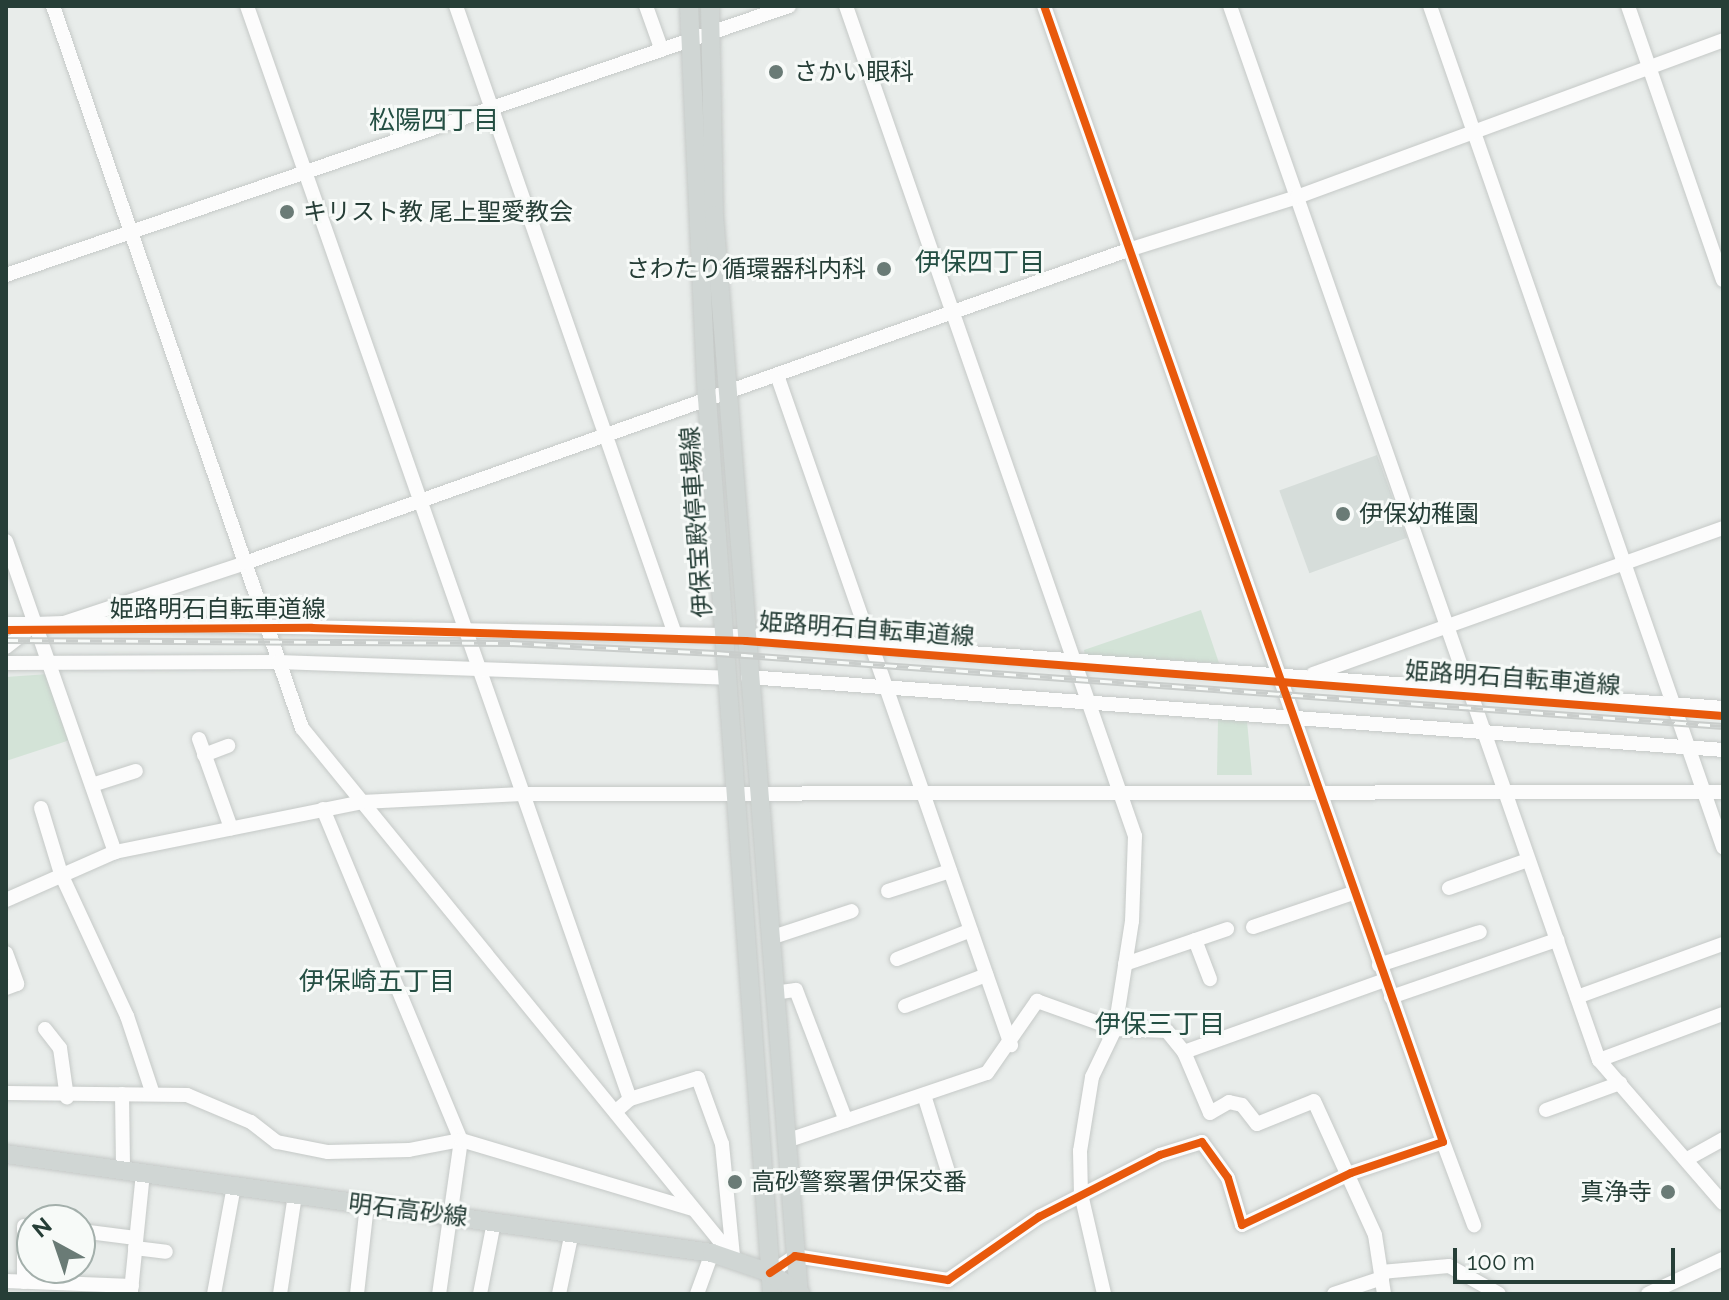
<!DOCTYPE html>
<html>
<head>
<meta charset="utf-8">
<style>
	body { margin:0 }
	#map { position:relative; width:1729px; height:1300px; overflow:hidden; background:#e8ecea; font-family:Raleway,"Noto Sans JP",sans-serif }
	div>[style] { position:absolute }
	.built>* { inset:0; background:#d6ddda; transform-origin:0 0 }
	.green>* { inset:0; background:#d3e3d7 }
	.roads { filter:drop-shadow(0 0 2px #c5c9c7) drop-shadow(0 0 2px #c5c9c7) }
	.minor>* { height:14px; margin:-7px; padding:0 7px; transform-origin:7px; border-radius:7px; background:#fcfcfc }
	.major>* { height:18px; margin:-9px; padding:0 9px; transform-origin:9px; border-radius:9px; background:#d0d6d4 }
	.rail>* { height:7px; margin-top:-3.5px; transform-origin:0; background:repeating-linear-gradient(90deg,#f7faf8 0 12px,#c9cdcb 0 24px); box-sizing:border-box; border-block:2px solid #c9cdcb }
	.cycleway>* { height:8px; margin:-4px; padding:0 4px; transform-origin:4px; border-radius:4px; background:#e8590c }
	.dots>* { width:22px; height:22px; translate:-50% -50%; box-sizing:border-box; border:4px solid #f7faf8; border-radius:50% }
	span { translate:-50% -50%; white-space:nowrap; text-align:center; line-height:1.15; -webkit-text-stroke:6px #f7faf8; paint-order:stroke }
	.poi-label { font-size:24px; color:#263e37 }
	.left { translate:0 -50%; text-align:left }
	.right { translate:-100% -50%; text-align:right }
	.street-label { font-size:24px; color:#263e37 }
	.neighbourhood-label { font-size:26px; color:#244f43 }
	.frame { position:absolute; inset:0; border:8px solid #263e37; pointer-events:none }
	.north { position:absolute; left:16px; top:1204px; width:80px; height:80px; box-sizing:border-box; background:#f7faf8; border:2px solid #a3afab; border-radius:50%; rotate:320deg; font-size:22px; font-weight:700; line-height:32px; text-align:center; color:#263e37 }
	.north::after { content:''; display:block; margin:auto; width:28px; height:36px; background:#6a7b76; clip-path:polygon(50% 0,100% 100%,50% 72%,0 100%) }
	.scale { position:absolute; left:1453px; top:1248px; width:222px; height:36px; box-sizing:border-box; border:4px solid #263e37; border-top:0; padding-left:10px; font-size:24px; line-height:28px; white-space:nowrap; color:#263e37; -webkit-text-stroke:6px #f7faf8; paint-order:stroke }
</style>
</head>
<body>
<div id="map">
	<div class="built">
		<div style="left:1377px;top:455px;width:88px;height:104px;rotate:70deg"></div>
	</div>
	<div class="green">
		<div style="clip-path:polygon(1201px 610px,1219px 663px,1085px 656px,1084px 650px)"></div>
		<div style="clip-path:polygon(48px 674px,70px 740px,6px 761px,6px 677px)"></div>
		<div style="clip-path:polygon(1218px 719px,1247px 721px,1252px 775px,1217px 775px)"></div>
	</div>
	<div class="roads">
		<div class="minor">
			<div style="left:53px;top:6px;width:764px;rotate:70.97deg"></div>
			<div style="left:302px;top:728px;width:682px;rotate:50.83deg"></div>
			<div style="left:247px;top:6px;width:1158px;rotate:70.69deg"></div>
			<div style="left:630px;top:1099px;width:18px;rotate:139deg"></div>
			<div style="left:456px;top:6px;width:665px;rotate:70.78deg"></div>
			<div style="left:646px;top:6px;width:45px;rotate:70.3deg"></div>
			<div style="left:846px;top:6px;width:879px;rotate:70.8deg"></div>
			<div style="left:1135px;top:836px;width:85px;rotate:92deg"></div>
			<div style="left:1132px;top:921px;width:109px;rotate:98.9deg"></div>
			<div style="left:1115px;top:1029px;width:53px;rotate:115.6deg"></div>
			<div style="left:1092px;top:1077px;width:75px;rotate:99.2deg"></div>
			<div style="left:1080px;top:1151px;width:43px;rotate:88.7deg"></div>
			<div style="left:1081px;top:1194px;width:103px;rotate:77deg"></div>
			<div style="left:1230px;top:6px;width:1117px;rotate:70.71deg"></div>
			<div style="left:1599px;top:1060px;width:189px;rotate:49.1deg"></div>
			<div style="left:1430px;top:6px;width:891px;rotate:70.79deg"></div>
			<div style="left:1628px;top:6px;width:290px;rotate:70.9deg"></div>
			<div style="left:6px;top:275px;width:828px;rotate:-18.96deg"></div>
			<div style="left:777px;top:375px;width:710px;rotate:70.75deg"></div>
			<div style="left:6px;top:541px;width:330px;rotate:70.7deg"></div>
			<div style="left:77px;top:623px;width:648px;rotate:1.06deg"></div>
			<div style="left:725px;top:635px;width:1001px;rotate:4.18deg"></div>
			<div style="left:6px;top:624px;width:29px"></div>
			<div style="left:6px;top:647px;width:37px;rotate:-38deg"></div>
			<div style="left:35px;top:624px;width:29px;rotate:-2deg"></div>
			<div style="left:64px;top:623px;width:191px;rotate:-18.3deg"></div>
			<div style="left:245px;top:563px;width:937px;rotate:-19.52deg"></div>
			<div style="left:1128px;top:250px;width:177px;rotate:-17.4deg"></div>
			<div style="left:1297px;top:197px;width:454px;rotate:-20.2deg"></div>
			<div style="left:6px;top:663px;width:272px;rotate:-0.2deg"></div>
			<div style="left:278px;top:662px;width:450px;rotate:2deg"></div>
			<div style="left:1313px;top:674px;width:435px;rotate:-19.6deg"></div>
			<div style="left:748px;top:677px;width:978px;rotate:4.28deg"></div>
			<div style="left:199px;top:739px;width:95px;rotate:70.2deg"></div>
			<div style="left:204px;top:755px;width:26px;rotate:-21deg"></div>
			<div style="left:92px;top:785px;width:46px;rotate:-17.7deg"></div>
			<div style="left:41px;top:808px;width:69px;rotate:73.1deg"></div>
			<div style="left:61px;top:874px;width:157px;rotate:65.1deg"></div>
			<div style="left:127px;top:1016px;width:79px;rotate:71.6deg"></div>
			<div style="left:323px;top:809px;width:359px;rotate:67.4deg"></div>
			<div style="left:461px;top:1140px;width:156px;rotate:98.1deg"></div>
			<div style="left:1449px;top:888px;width:84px;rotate:-19.5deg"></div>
			<div style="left:888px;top:891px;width:65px;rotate:-17.9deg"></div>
			<div style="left:6px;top:900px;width:119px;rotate:-23.8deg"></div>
			<div style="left:115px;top:852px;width:252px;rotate:-11.4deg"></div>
			<div style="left:362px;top:802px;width:160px;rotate:-2.9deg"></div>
			<div style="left:522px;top:794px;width:1201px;rotate:-0.1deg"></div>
			<div style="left:1253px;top:927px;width:106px;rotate:-18.8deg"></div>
			<div style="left:770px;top:938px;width:86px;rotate:-18.2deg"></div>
			<div style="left:1195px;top:940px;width:42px;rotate:69deg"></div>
			<div style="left:6px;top:953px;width:33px;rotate:70deg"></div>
			<div style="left:17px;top:984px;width:12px;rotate:160deg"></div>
			<div style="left:897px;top:959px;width:79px;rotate:-21.4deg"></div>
			<div style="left:1125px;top:964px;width:108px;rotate:-18.9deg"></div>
			<div style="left:1379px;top:965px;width:106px;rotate:-18.1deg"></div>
			<div style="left:774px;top:993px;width:22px;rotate:-8deg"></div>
			<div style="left:796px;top:990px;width:140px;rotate:69.1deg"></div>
			<div style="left:1391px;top:997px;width:176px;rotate:-19deg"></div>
			<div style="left:1577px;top:997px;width:155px;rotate:-20deg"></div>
			<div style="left:905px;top:1006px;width:87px;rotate:-20.9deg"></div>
			<div style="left:45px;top:1029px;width:24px;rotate:52deg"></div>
			<div style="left:60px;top:1048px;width:50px;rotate:82deg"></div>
			<div style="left:1184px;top:1052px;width:214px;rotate:-19.7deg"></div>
			<div style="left:1599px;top:1060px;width:132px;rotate:-20.4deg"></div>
			<div style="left:6px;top:1093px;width:181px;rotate:0.6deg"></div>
			<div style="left:187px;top:1095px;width:69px;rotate:22.9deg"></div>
			<div style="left:251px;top:1122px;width:33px;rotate:38deg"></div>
			<div style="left:277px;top:1142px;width:52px;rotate:11.1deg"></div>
			<div style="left:328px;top:1152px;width:81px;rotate:-1.4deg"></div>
			<div style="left:409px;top:1150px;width:53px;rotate:-10.9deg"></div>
			<div style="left:461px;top:1140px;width:241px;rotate:16.6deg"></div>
			<div style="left:122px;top:1094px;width:76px;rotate:89.2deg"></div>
			<div style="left:924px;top:1095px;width:84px;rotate:72.6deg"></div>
			<div style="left:630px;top:1099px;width:71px;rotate:-17.2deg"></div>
			<div style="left:698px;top:1078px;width:70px;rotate:70deg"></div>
			<div style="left:722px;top:1144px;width:114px;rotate:84.4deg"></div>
			<div style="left:1546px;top:1110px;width:79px;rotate:-20deg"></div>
			<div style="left:789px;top:1140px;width:209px;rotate:-18.7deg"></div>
			<div style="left:987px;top:1073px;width:88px;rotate:-55.2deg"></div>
			<div style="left:1037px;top:1001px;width:83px;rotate:19.7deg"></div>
			<div style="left:1115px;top:1029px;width:52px;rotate:2.2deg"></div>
			<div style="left:1167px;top:1031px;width:27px;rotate:51deg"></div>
			<div style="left:1184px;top:1052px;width:66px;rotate:66.9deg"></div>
			<div style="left:1210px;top:1113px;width:22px;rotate:-30deg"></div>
			<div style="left:1229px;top:1102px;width:13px;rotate:13deg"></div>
			<div style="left:1242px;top:1105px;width:24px;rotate:52deg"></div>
			<div style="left:1257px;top:1124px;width:61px;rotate:-22deg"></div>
			<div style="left:1314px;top:1101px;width:147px;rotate:65.5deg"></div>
			<div style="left:1375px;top:1235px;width:60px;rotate:81.3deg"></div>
			<div style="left:1443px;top:1142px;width:89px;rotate:69.5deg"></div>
			<div style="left:1689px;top:1158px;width:39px;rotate:-29deg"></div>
			<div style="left:81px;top:1231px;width:55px;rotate:7.3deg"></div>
			<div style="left:135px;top:1248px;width:31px;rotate:7deg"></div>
			<div style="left:1381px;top:1272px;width:68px;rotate:-5deg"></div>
			<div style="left:1449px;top:1266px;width:57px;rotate:29.2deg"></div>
			<div style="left:770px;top:1273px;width:30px;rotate:-34deg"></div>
			<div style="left:795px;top:1256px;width:155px;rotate:8.9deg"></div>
			<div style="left:948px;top:1280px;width:111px;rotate:-34.7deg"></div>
			<div style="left:1039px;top:1217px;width:136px;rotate:-27.1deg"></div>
			<div style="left:1160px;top:1155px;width:44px;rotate:-17.2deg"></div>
			<div style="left:1202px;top:1142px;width:44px;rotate:54.2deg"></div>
			<div style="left:1228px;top:1178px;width:49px;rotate:73.4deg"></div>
			<div style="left:1242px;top:1225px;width:121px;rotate:-25.5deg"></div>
			<div style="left:1351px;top:1173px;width:97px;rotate:-18.6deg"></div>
			<div style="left:1443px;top:1142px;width:1204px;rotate:-109.35deg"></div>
			<div style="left:6px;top:1281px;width:126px;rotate:2.3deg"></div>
			<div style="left:24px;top:1282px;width:56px;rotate:-90deg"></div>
			<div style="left:131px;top:1291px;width:120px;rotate:-84.2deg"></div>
			<div style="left:214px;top:1294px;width:110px;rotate:-79.5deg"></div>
			<div style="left:280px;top:1294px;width:100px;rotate:-81.4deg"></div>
			<div style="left:357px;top:1294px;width:90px;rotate:-83.6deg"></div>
			<div style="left:480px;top:1294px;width:73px;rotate:-79deg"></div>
			<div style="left:559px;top:1294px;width:63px;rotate:-78.2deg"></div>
			<div style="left:697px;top:1294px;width:44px;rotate:-69.9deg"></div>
			<div style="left:1334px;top:1294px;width:51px;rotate:-18.4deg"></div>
			<div style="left:1648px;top:1294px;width:83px;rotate:-25deg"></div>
		</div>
		<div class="major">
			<div style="left:689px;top:6px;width:392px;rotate:87.4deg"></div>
			<div style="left:707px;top:398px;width:898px;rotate:85.85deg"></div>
			<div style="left:710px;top:6px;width:209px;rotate:88.9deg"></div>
			<div style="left:714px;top:215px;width:1082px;rotate:85.5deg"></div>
			<div style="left:6px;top:1154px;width:713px;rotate:7.98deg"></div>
			<div style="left:712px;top:1253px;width:61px;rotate:19deg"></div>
			<div style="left:770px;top:1273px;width:37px;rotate:34deg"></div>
		</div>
	</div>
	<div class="rail">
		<div style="left:6px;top:640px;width:504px;rotate:0.34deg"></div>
		<div style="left:510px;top:643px;width:207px;rotate:2.8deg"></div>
		<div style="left:717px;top:653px;width:1009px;rotate:4.15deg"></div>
	</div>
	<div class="cycleway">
		<div style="left:6px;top:630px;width:306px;rotate:-0.4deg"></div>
		<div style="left:312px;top:628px;width:434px;rotate:1.7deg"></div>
		<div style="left:746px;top:641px;width:980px;rotate:4.39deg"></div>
		<div style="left:770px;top:1273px;width:30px;rotate:-34deg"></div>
		<div style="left:795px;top:1256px;width:155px;rotate:8.9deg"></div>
		<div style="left:948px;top:1280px;width:111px;rotate:-34.7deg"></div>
		<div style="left:1039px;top:1217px;width:136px;rotate:-27.1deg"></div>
		<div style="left:1160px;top:1155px;width:44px;rotate:-17.2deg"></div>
		<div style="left:1202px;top:1142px;width:44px;rotate:54.2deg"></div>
		<div style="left:1228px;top:1178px;width:49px;rotate:73.4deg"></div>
		<div style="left:1242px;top:1225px;width:121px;rotate:-25.5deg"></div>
		<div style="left:1351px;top:1173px;width:97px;rotate:-18.6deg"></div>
		<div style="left:1443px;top:1142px;width:1204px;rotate:-109.35deg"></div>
	</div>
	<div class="dots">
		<div style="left:776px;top:72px;background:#6a7b76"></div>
		<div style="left:287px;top:212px;background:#6a7b76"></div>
		<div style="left:884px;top:269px;background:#6a7b76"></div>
		<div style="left:1343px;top:514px;background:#6a7b76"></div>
		<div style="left:735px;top:1182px;background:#6a7b76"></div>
		<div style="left:1668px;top:1192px;background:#6a7b76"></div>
	</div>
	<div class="poi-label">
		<span class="left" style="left:794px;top:72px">さかい眼科</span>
		<span class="left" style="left:303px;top:212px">キリスト教 尾上聖愛教会</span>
		<span class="right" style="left:866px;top:269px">さわたり循環器科内科</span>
		<span class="left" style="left:1359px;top:514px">伊保幼稚園</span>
		<span class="left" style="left:751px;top:1182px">高砂警察署伊保交番</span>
		<span class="right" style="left:1652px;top:1192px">真浄寺</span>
	</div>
	<div class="street-label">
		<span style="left:696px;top:522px;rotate:-94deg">伊保宝殿停車場線</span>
		<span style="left:218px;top:609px">姫路明石自転車道線</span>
		<span style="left:867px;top:629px;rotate:4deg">姫路明石自転車道線</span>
		<span style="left:1513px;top:678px;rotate:4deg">姫路明石自転車道線</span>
		<span style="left:408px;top:1210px;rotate:7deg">明石高砂線</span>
	</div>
	<div class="neighbourhood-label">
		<span style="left:434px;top:121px">松陽四丁目</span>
		<span style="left:980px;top:263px">伊保四丁目</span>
		<span style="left:377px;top:982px">伊保崎五丁目</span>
		<span style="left:1160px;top:1025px">伊保三丁目</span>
	</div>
	<div class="frame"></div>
	<div class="north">N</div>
	<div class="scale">100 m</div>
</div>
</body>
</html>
